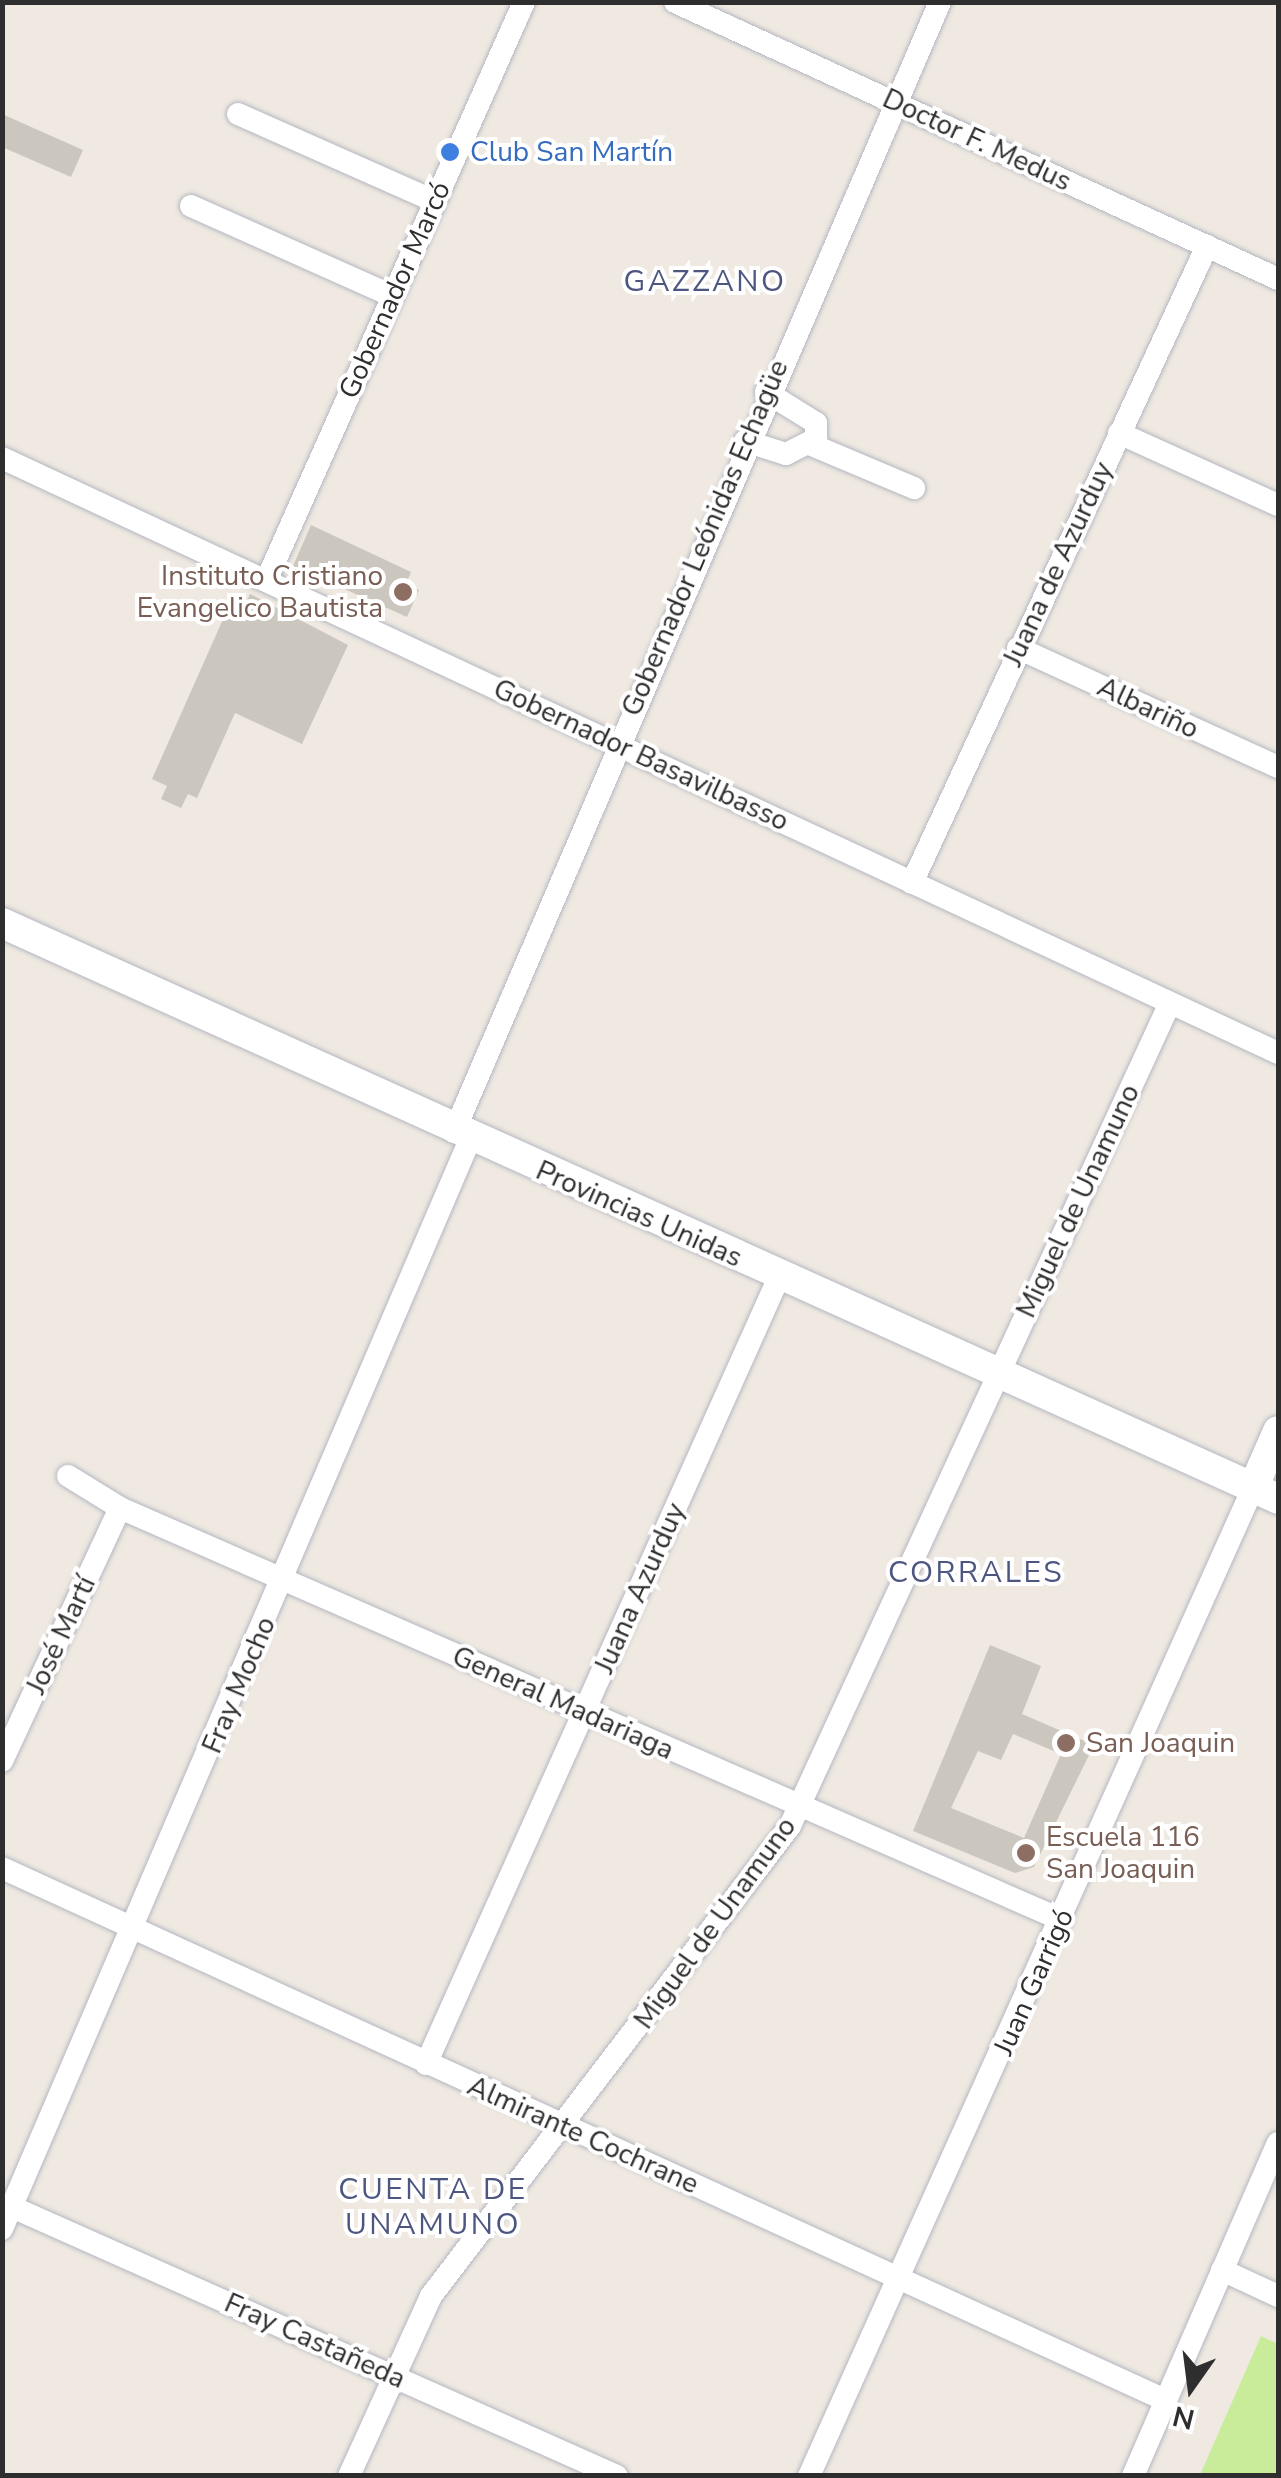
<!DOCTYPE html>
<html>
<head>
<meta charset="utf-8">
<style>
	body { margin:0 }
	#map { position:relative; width:1281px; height:2478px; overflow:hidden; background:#efe9e1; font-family:"Nunito Sans",sans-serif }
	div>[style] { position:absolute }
	.pitch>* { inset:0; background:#c9ec9a }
	.building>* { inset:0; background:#cbc7bf }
	.roads { filter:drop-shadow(0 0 2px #b4b7c1) drop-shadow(0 0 2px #b4b7c1) }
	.minor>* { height:22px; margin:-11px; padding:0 11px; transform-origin:11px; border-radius:11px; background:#fff }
	.tertiary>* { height:30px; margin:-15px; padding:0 15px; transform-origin:15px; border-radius:15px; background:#fff }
	.dots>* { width:28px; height:28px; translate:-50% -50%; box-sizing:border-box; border:5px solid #fff; border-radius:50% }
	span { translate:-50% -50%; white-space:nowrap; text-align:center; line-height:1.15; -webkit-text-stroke:8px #fff; paint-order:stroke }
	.street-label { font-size:28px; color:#2e2e2e }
	.shop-label { font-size:28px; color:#366cbe }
	.left { translate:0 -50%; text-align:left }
	.education-label { font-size:28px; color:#785e54 }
	.right { translate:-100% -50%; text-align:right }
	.neighbourhood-label { font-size:30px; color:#4d5680; letter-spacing:2.5px }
	.frame { position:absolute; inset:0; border:5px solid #2e2e2e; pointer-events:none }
	.north { position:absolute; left:1141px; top:2338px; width:100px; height:100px; -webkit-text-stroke:8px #fff; paint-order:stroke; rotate:194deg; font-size:28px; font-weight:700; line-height:40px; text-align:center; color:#2e2e2e }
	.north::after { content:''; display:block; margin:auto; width:35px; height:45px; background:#2e2e2e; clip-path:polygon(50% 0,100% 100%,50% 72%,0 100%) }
</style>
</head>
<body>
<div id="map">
	<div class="pitch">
		<div style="clip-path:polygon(1261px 2336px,1278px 2344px,1278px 2475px,1200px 2475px)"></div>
	</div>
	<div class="building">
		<div style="clip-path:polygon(2px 114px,83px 150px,71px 177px,2px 147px)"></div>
		<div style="clip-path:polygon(311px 525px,411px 572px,406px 584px,419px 590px,407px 617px,293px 566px)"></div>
		<div style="clip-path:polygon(250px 594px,348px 645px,302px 744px,235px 713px,197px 798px,188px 794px,181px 808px,161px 799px,167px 786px,152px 779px,228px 608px,241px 614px)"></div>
		<div style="clip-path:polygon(evenodd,990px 1645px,1041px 1666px,1022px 1714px,1094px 1745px,1034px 1867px,1015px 1873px,913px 1831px,990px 1645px,1013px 1734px,1061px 1754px,1024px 1838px,951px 1808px,978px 1751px,1001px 1760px,1013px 1734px)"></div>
	</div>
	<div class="roads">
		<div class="minor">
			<div style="left:675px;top:2px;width:664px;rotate:24.67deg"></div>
			<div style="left:238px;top:114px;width:214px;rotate:23.9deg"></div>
			<div style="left:191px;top:206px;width:220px;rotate:24.1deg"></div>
			<div style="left:1119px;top:433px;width:175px;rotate:24.4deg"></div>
			<div style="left:745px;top:441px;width:43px;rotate:17.6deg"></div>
			<div style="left:786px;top:454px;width:34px;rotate:-27deg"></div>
			<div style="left:816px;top:439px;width:16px;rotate:-90deg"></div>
			<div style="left:816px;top:423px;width:59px;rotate:-148.2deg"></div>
			<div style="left:812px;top:445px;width:111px;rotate:22.9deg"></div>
			<div style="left:2px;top:458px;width:1408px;rotate:25deg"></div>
			<div style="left:267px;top:579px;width:632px;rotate:-65.99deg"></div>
			<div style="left:1018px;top:648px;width:286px;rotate:24.6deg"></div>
			<div style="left:912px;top:883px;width:702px;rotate:-65.15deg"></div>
			<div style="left:454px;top:1132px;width:1230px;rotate:-66.73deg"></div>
			<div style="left:68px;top:1476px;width:61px;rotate:31.6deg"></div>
			<div style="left:120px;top:1508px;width:1028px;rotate:23.62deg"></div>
			<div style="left:2px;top:1761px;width:279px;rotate:-65deg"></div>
			<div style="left:2px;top:1868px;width:1279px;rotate:24.58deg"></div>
			<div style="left:426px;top:2064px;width:863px;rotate:-65.84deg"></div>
			<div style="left:12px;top:2207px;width:662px;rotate:23.97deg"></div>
			<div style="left:2px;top:2229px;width:1186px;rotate:-66.76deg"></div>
			<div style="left:1222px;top:2270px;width:62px;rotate:24.9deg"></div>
			<div style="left:349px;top:2476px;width:198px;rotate:-65.5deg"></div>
			<div style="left:431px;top:2296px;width:591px;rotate:-52.63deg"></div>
			<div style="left:790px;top:1826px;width:904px;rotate:-65.22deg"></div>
			<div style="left:809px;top:2476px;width:1083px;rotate:-65.8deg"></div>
			<div style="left:1133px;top:2476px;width:363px;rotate:-66.5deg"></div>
		</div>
		<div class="tertiary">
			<div style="left:2px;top:923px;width:1400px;rotate:24.29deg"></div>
			<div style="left:1253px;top:1488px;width:62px;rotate:-66.3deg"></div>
		</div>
	</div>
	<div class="dots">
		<div style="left:450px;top:152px;background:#3f7fe0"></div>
		<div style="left:403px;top:592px;background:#8d6e63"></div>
		<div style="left:1066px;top:1743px;background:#8d6e63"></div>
		<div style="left:1026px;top:1853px;background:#8d6e63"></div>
	</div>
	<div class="street-label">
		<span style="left:977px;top:140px;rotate:25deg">Doctor F. Medus</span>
		<span style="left:395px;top:290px;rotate:-66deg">Gobernador Marcó</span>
		<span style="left:705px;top:538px;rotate:-67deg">Gobernador Leónidas Echagüe</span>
		<span style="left:1058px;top:564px;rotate:-65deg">Juana de Azurduy</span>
		<span style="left:1148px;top:708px;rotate:25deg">Albariño</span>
		<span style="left:641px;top:755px;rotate:25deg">Gobernador Basavilbasso</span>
		<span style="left:1078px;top:1201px;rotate:-65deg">Miguel de Unamuno</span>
		<span style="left:639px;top:1214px;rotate:24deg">Provincias Unidas</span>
		<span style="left:640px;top:1588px;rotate:-66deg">Juana Azurduy</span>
		<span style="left:61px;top:1635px;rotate:-65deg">José Martí</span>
		<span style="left:239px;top:1685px;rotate:-67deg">Fray Mocho</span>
		<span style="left:563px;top:1703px;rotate:24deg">General Madariaga</span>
		<span style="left:715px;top:1923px;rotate:-54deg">Miguel de Unamuno</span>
		<span style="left:1034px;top:1982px;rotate:-66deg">Juan Garrigó</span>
		<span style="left:583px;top:2135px;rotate:24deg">Almirante Cochrane</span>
		<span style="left:315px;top:2341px;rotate:24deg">Fray Castañeda</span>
	</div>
	<div class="shop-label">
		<span class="left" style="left:470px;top:152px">Club San Martín</span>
	</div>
	<div class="education-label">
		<span class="right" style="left:383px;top:592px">Instituto Cristiano<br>Evangelico Bautista</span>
		<span class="left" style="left:1086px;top:1743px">San Joaquin</span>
		<span class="left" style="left:1046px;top:1853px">Escuela 116<br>San Joaquin</span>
	</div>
	<div class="neighbourhood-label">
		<span style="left:705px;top:282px">GAZZANO</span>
		<span style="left:976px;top:1573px">CORRALES</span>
		<span style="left:433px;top:2207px">CUENTA DE<br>UNAMUNO</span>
	</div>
	<div class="frame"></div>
	<div class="north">N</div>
</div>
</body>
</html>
